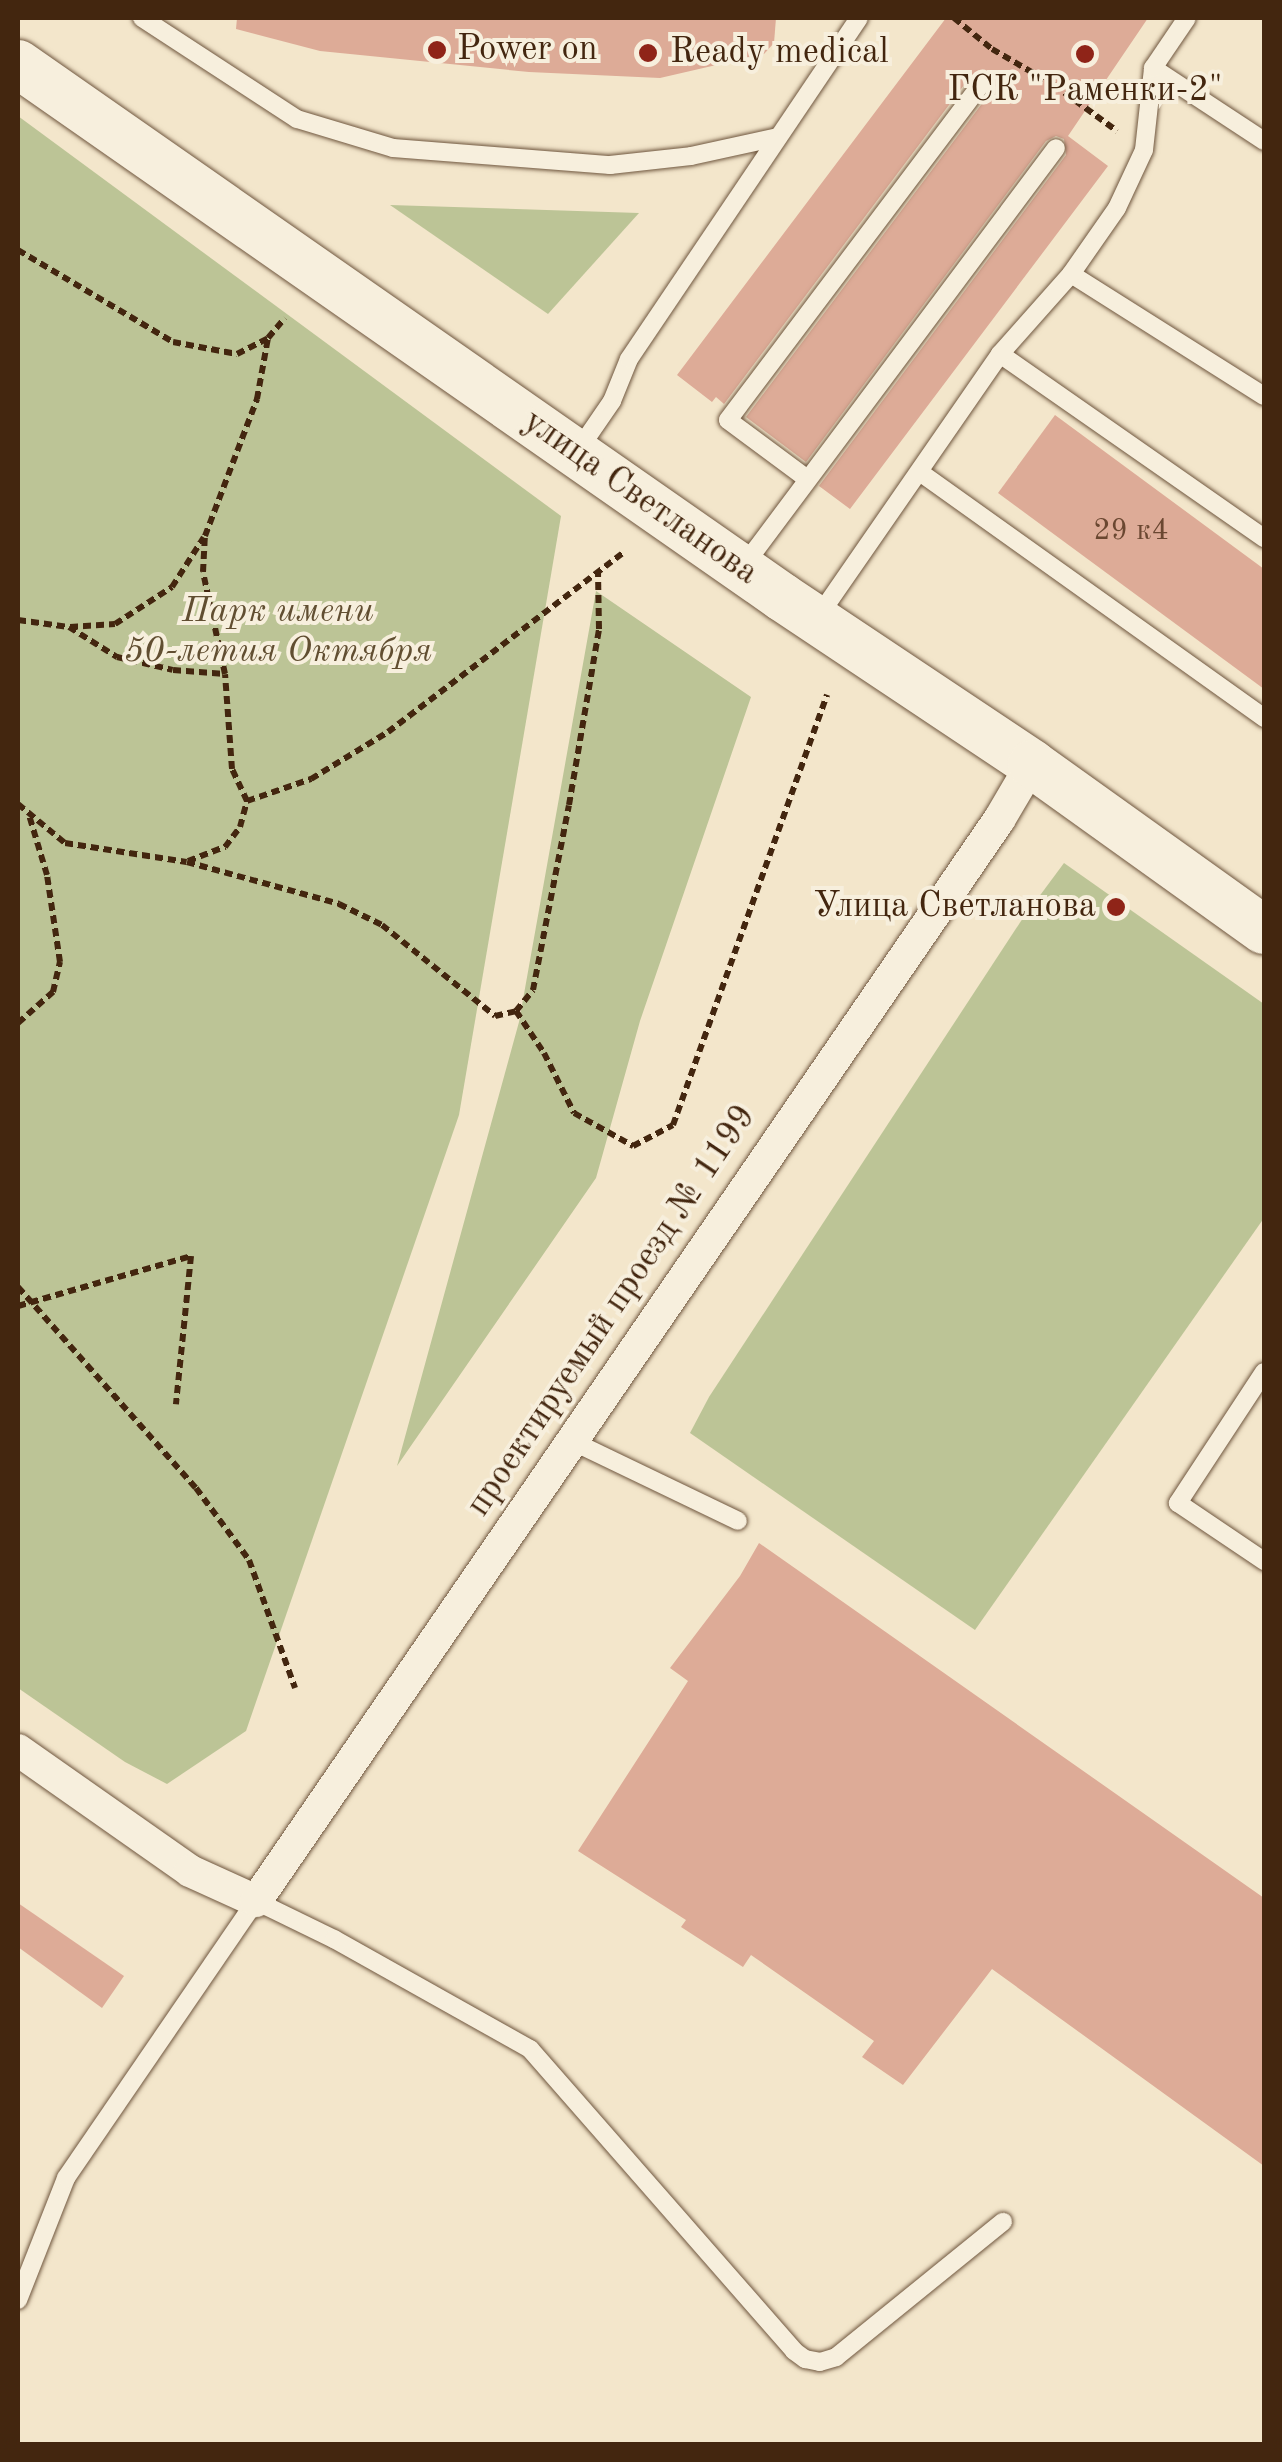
<!DOCTYPE html>
<html>
<head>
<meta charset="utf-8">
<style>
	body { margin:0 }
	#map { position:relative; width:1282px; height:2462px; overflow:hidden; background:#f3e6cb; font-family:"Old Standard TT",serif }
	div>[style] { position:absolute }
	.green>* { inset:0; background:#bcc496 }
	.building>* { inset:0; background:#ddab97 }
	.path>* { height:6px; margin-top:-3px; transform-origin:0; background:repeating-linear-gradient(90deg,#43260f 0 8px,transparent 0 13px) }
	.roads { filter:drop-shadow(0 0 2px #6f563e) drop-shadow(0 0 2px #6f563e) }
	.lane>* { height:18px; margin:-9px; padding:0 9px; transform-origin:9px; border-radius:9px; background:#f7efdd }
	.street>* { height:32px; margin:-16px; padding:0 16px; transform-origin:16px; border-radius:16px; background:#f7efdd }
	.secondary>* { height:48px; margin:-24px; padding:0 24px; transform-origin:24px; border-radius:24px; background:#f7efdd }
	.dots>* { width:28px; height:28px; translate:-50% -50%; box-sizing:border-box; border:5px solid #f7efdd; border-radius:50% }
	span { translate:-50% -50%; white-space:nowrap; text-align:center; line-height:1.15; -webkit-text-stroke:8px #f7efdd; paint-order:stroke }
	.number-label { font-size:30px; color:#6a4731 }
	.number-label span { -webkit-text-stroke-width:0 }
	.poi-label { font-size:35px; color:#43260f }
	.left { translate:0 -50%; text-align:left }
	.right { translate:-100% -50%; text-align:right }
	.street-label { font-size:35px; color:#43260f }
	.park-label { font-size:35px; color:#614e31; font-style:italic }
	.frame { position:absolute; inset:0; border:20px solid #43260f; pointer-events:none }
</style>
</head>
<body>
<div id="map">
	<div class="green">
		<div style="clip-path:polygon(18px 116px,561px 516px,459px 1115px,246px 1731px,167px 1784px,125px 1762px,18px 1688px)"></div>
		<div style="clip-path:polygon(390px 205px,639px 213px,548px 314px)"></div>
		<div style="clip-path:polygon(596px 591px,751px 697px,640px 1021px,596px 1178px,397px 1466px,519px 1022px)"></div>
		<div style="clip-path:polygon(1064px 863px,1264px 1004px,1264px 1218px,975px 1630px,690px 1433px,709px 1397px,1021px 921px)"></div>
	</div>
	<div class="building">
		<div style="clip-path:polygon(237px 18px,776px 18px,774px 43px,764px 54px,660px 78px,529px 72px,320px 51px,236px 29px)"></div>
		<div style="clip-path:polygon(946px 18px,1148px 18px,1068px 136px,1108px 166px,850px 509px,819px 486px,1066px 155px,1064px 139px,1056px 136px,1046px 141px,806px 462px,746px 417px,990px 93px,988px 76px,981px 73px,970px 77px,724px 404px,716px 397px,712px 402px,677px 375px)"></div>
		<div style="clip-path:polygon(1055px 415px,1264px 569px,1264px 689px,998px 493px)"></div>
		<div style="clip-path:polygon(759px 1543px,1264px 1898px,1264px 2166px,992px 1969px,903px 2085px,862px 2057px,874px 2041px,751px 1955px,743px 1967px,681px 1927px,686px 1920px,578px 1851px,688px 1681px,670px 1668px,740px 1576px)"></div>
		<div style="clip-path:polygon(18px 1903px,124px 1976px,102px 2008px,18px 1947px)"></div>
	</div>
	<div class="path">
		<div style="left:954px;top:18px;width:49px;rotate:39.2deg"></div>
		<div style="left:992px;top:49px;width:72px;rotate:30.1deg"></div>
		<div style="left:1054px;top:85px;width:78px;rotate:36.1deg"></div>
		<div style="left:18px;top:250px;width:180px;rotate:30.7deg"></div>
		<div style="left:173px;top:342px;width:65px;rotate:10.6deg"></div>
		<div style="left:237px;top:354px;width:35px;rotate:-27deg"></div>
		<div style="left:18px;top:620px;width:51px;rotate:7.8deg"></div>
		<div style="left:69px;top:627px;width:57px;rotate:32deg"></div>
		<div style="left:117px;top:657px;width:57px;rotate:13.1deg"></div>
		<div style="left:173px;top:670px;width:52px;rotate:4.4deg"></div>
		<div style="left:70px;top:627px;width:45px;rotate:-3.8deg"></div>
		<div style="left:115px;top:624px;width:68px;rotate:-33deg"></div>
		<div style="left:172px;top:587px;width:59px;rotate:-57.4deg"></div>
		<div style="left:247px;top:801px;width:68px;rotate:-19deg"></div>
		<div style="left:311px;top:779px;width:90px;rotate:-31.4deg"></div>
		<div style="left:388px;top:732px;width:295px;rotate:-37.3deg"></div>
		<div style="left:18px;top:804px;width:61px;rotate:39.7deg"></div>
		<div style="left:65px;top:843px;width:123px;rotate:8.9deg"></div>
		<div style="left:187px;top:862px;width:158px;rotate:15.4deg"></div>
		<div style="left:339px;top:904px;width:48px;rotate:26deg"></div>
		<div style="left:382px;top:925px;width:145px;rotate:38.8deg"></div>
		<div style="left:495px;top:1016px;width:22px;rotate:-13deg"></div>
		<div style="left:516px;top:1011px;width:27px;rotate:-51deg"></div>
		<div style="left:533px;top:990px;width:188px;rotate:-79deg"></div>
		<div style="left:569px;top:805px;width:179px;rotate:-80.3deg"></div>
		<div style="left:599px;top:629px;width:56px;rotate:-91deg"></div>
		<div style="left:188px;top:861px;width:40px;rotate:-21deg"></div>
		<div style="left:225px;top:847px;width:25px;rotate:-53deg"></div>
		<div style="left:240px;top:827px;width:27px;rotate:-75deg"></div>
		<div style="left:247px;top:801px;width:35px;rotate:-115deg"></div>
		<div style="left:232px;top:769px;width:95px;rotate:-94.2deg"></div>
		<div style="left:225px;top:674px;width:104px;rotate:-102.2deg"></div>
		<div style="left:203px;top:572px;width:36px;rotate:-87deg"></div>
		<div style="left:205px;top:536px;width:147px;rotate:-69.2deg"></div>
		<div style="left:257px;top:399px;width:62px;rotate:-79.8deg"></div>
		<div style="left:268px;top:338px;width:26px;rotate:-50deg"></div>
		<div style="left:516px;top:1011px;width:50px;rotate:56.3deg"></div>
		<div style="left:544px;top:1053px;width:67px;rotate:63.4deg"></div>
		<div style="left:574px;top:1113px;width:68px;rotate:29.2deg"></div>
		<div style="left:633px;top:1146px;width:45px;rotate:-27.7deg"></div>
		<div style="left:673px;top:1125px;width:457px;rotate:-70.3deg"></div>
		<div style="left:18px;top:1023px;width:47px;rotate:-41.5deg"></div>
		<div style="left:53px;top:992px;width:31px;rotate:-77deg"></div>
		<div style="left:60px;top:962px;width:88px;rotate:-98.5deg"></div>
		<div style="left:47px;top:875px;width:63px;rotate:-106.7deg"></div>
		<div style="left:18px;top:1287px;width:268px;rotate:48.5deg"></div>
		<div style="left:196px;top:1488px;width:89px;rotate:53.6deg"></div>
		<div style="left:249px;top:1560px;width:136px;rotate:70.2deg"></div>
		<div style="left:18px;top:1306px;width:180px;rotate:-16.1deg"></div>
		<div style="left:191px;top:1256px;width:149px;rotate:95.8deg"></div>
	</div>
	<div class="roads">
		<div class="lane">
			<div style="left:142px;top:18px;width:185px;rotate:33.1deg"></div>
			<div style="left:297px;top:119px;width:100px;rotate:16.8deg"></div>
			<div style="left:393px;top:148px;width:218px;rotate:4.5deg"></div>
			<div style="left:610px;top:165px;width:81px;rotate:-6.3deg"></div>
			<div style="left:691px;top:156px;width:89px;rotate:-12.3deg"></div>
			<div style="left:1153px;top:68px;width:133px;rotate:33.3deg"></div>
			<div style="left:1071px;top:274px;width:228px;rotate:32.3deg"></div>
			<div style="left:1000px;top:354px;width:322px;rotate:34.9deg"></div>
			<div style="left:577px;top:452px;width:62px;rotate:-55.5deg"></div>
			<div style="left:612px;top:401px;width:45px;rotate:-68deg"></div>
			<div style="left:629px;top:359px;width:411px;rotate:-56deg"></div>
			<div style="left:921px;top:473px;width:422px;rotate:35.5deg"></div>
			<div style="left:806px;top:478px;width:97px;rotate:-143.4deg"></div>
			<div style="left:728px;top:420px;width:419px;rotate:-53deg"></div>
			<div style="left:742px;top:568px;width:524px;rotate:-53.22deg"></div>
			<div style="left:818px;top:617px;width:320px;rotate:-55.3deg"></div>
			<div style="left:1000px;top:354px;width:107px;rotate:-48.4deg"></div>
			<div style="left:1071px;top:274px;width:80px;rotate:-55.1deg"></div>
			<div style="left:1117px;top:208px;width:64px;rotate:-65deg"></div>
			<div style="left:1144px;top:150px;width:82px;rotate:-83.7deg"></div>
			<div style="left:1153px;top:68px;width:60px;rotate:-55.8deg"></div>
			<div style="left:1264px;top:1372px;width:157px;rotate:123.3deg"></div>
			<div style="left:1178px;top:1503px;width:104px;rotate:34deg"></div>
			<div style="left:572px;top:1441px;width:184px;rotate:25.7deg"></div>
			<div style="left:18px;top:2300px;width:131px;rotate:-68.5deg"></div>
			<div style="left:66px;top:2178px;width:336px;rotate:-55.6deg"></div>
			<div style="left:256px;top:1901px;width:87px;rotate:26deg"></div>
			<div style="left:334px;top:1939px;width:225px;rotate:29.3deg"></div>
			<div style="left:530px;top:2049px;width:401px;rotate:48.8deg"></div>
			<div style="left:794px;top:2351px;width:14px;rotate:36deg"></div>
			<div style="left:805px;top:2359px;width:15px;rotate:11deg"></div>
			<div style="left:820px;top:2362px;width:17px;rotate:-17deg"></div>
			<div style="left:836px;top:2357px;width:215px;rotate:-39deg"></div>
		</div>
		<div class="street">
			<div style="left:18px;top:1750px;width:210px;rotate:35.1deg"></div>
			<div style="left:190px;top:1871px;width:72px;rotate:24.4deg"></div>
			<div style="left:256px;top:1901px;width:1312px;rotate:-55.5deg"></div>
			<div style="left:999px;top:820px;width:65px;rotate:-59.5deg"></div>
		</div>
		<div class="secondary">
			<div style="left:18px;top:64px;width:932px;rotate:34.9deg"></div>
			<div style="left:782px;top:597px;width:301px;rotate:33.7deg"></div>
			<div style="left:1032px;top:764px;width:285px;rotate:35.6deg"></div>
		</div>
	</div>
	<div class="dots">
		<div style="left:437px;top:50px;background:#8f2418"></div>
		<div style="left:648px;top:53px;background:#8f2418"></div>
		<div style="left:1085px;top:54px;background:#8f2418"></div>
		<div style="left:1116px;top:907px;background:#8f2418"></div>
	</div>
	<div class="number-label">
		<span style="left:1131px;top:531px">29 к4</span>
	</div>
	<div class="poi-label">
		<span class="left" style="left:457px;top:50px">Power on</span>
		<span class="left" style="left:670px;top:53px">Ready medical</span>
		<span style="left:1085px;top:91px">ГСК "Раменки-2"</span>
		<span class="right" style="left:1096px;top:907px">Улица Светланова</span>
	</div>
	<div class="street-label">
		<span style="left:640px;top:498px;rotate:35deg">улица Светланова</span>
		<span style="left:612px;top:1311px;rotate:-56deg">проектируемый проезд № 1199</span>
	</div>
	<div class="park-label">
		<span style="left:278px;top:632px">Парк имени<br>50-летия Октября</span>
	</div>
	<div class="frame"></div>
</div>
</body>
</html>
